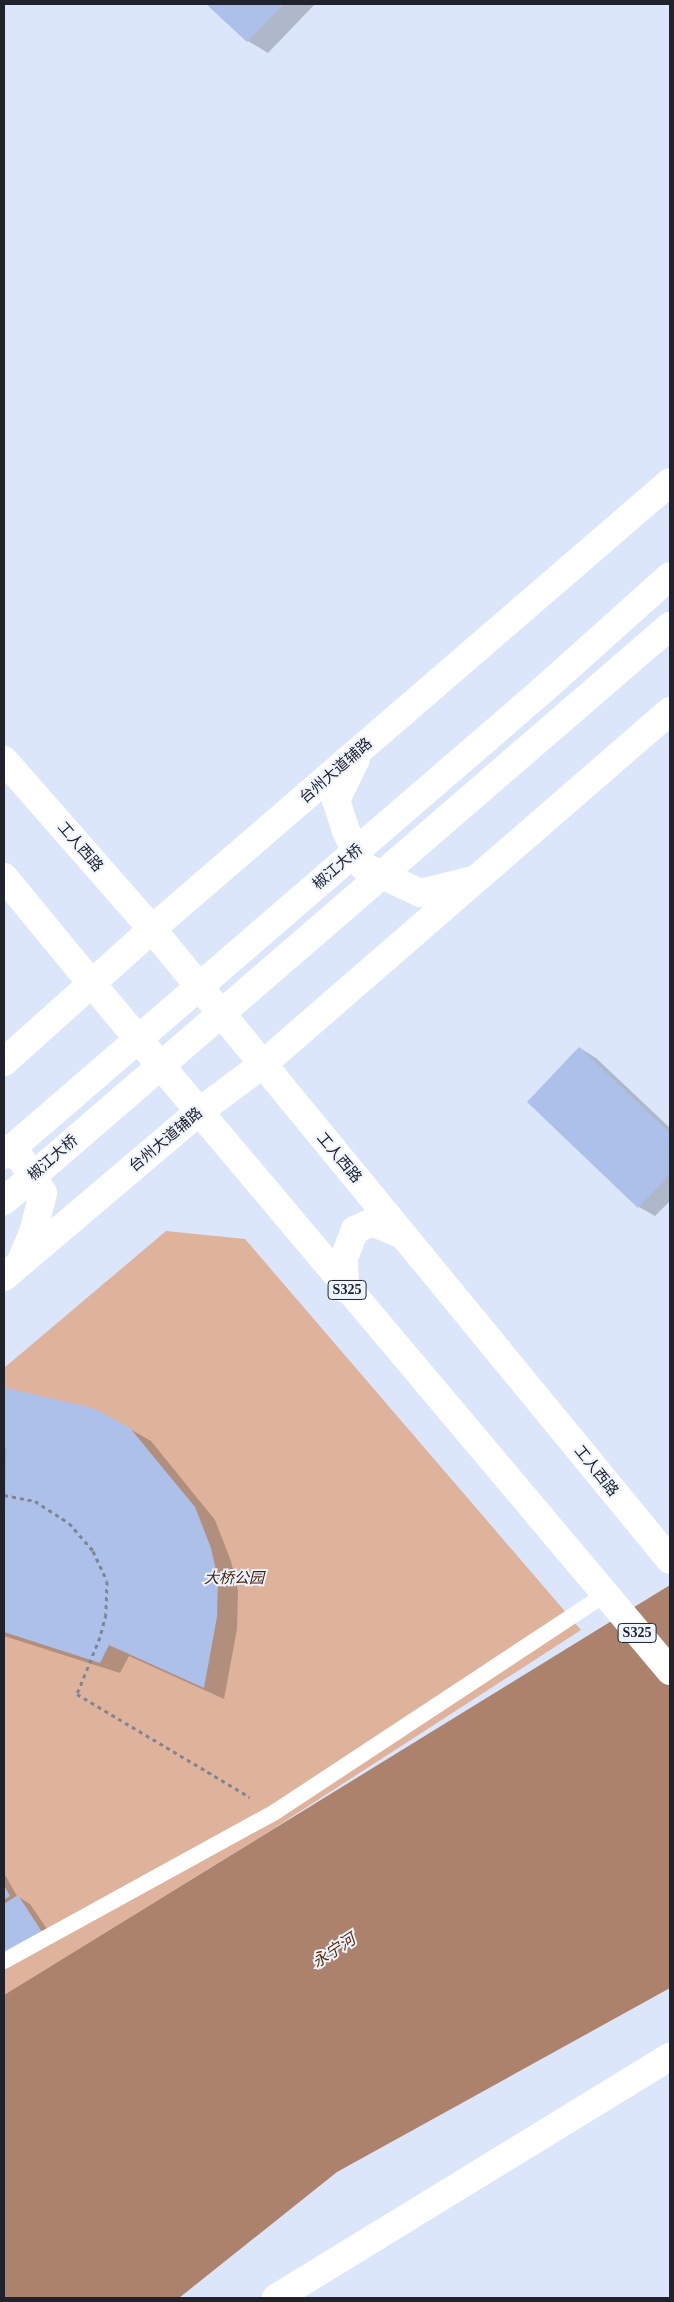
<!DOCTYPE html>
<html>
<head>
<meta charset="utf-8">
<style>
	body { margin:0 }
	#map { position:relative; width:674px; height:2302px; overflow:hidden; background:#dbe6fa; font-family:"Times New Roman","Noto Sans SC",serif }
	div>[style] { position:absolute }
	.green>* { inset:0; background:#dfb29b }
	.water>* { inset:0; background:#ad826c }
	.shadow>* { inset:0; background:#0003 }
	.building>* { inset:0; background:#acc0e9 }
	.path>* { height:3px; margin-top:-1.5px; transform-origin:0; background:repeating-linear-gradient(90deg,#7e8593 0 4px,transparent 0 8px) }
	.lane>* { height:16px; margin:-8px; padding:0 8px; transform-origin:8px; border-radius:8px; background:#fff }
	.street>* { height:28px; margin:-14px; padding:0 14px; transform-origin:14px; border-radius:14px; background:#fff }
	.secondary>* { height:28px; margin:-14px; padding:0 14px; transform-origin:14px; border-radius:14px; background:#fff }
	.primary>* { height:28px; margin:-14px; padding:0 14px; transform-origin:14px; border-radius:14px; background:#fff }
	span { translate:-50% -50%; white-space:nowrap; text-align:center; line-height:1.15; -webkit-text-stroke:4px #edf3ff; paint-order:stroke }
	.shield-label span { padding:1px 4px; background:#edf3ff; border:1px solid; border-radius:4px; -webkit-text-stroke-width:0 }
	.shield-label { font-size:14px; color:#20232b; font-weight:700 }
	.street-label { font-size:15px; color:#20232b }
	.park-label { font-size:15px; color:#4c2208; font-style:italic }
	.water-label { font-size:16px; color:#612a05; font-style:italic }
	.frame { position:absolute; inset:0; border:5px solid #20232b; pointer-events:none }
</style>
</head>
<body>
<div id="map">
	<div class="green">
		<div style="clip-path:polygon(166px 1231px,245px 1239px,581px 1630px,265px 1834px,4px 1995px,4px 1368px)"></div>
	</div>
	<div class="water">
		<div style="clip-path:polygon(670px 1585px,670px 1988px,337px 2172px,179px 2298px,4px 2298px,4px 1995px)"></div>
	</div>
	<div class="shadow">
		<div style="clip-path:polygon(208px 4px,315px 4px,268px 53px,248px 41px)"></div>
		<div style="clip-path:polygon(580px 1048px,596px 1058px,670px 1128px,670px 1201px,655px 1216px,639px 1207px)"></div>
		<div style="clip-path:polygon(130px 1429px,151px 1441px,215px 1520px,231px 1561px,238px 1591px,237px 1629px,224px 1699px,129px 1656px,120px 1673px,4px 1636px,4px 1449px)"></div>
		<div style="clip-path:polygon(4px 1873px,17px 1896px,30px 1904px,53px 1938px,4px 1966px)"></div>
	</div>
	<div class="building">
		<div style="clip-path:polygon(206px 4px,284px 4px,247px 42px)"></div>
		<div style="clip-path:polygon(579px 1047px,670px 1133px,670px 1174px,638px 1208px,527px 1102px)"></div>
		<div style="clip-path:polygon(6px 1388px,93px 1408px,130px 1428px,195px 1507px,211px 1548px,218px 1579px,217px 1617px,204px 1688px,109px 1645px,100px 1663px,4px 1632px)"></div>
		<div style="clip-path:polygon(4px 1885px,10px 1896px,4px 1900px)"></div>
		<div style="clip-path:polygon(18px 1895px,42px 1932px,4px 1953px,4px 1904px)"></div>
	</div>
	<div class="path">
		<div style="left:4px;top:1495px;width:32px;rotate:11deg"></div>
		<div style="left:35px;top:1501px;width:40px;rotate:32.9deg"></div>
		<div style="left:69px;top:1523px;width:37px;rotate:49deg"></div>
		<div style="left:93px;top:1551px;width:33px;rotate:65deg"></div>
		<div style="left:107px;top:1581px;width:33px;rotate:92deg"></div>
		<div style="left:106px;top:1614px;width:24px;rotate:105deg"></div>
		<div style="left:100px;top:1637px;width:61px;rotate:112deg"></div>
		<div style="left:77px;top:1694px;width:201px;rotate:30.8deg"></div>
	</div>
	<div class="lane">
		<div style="left:4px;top:1961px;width:309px;rotate:-28.8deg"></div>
		<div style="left:275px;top:1812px;width:394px;rotate:-33.4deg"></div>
	</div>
	<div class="street">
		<div style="left:276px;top:2298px;width:462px;rotate:-31.5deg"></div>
	</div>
	<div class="secondary">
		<div style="left:356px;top:759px;width:46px;rotate:116deg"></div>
		<div style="left:336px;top:800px;width:33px;rotate:72deg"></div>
		<div style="left:346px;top:831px;width:39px;rotate:64deg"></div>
		<div style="left:363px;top:866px;width:63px;rotate:25.3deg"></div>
		<div style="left:420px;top:893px;width:55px;rotate:-13.8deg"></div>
		<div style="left:4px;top:760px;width:225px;rotate:48.8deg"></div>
		<div style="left:4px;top:877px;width:139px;rotate:50.6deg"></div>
		<div style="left:4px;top:1062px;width:199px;rotate:-41.9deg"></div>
		<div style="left:152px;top:929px;width:684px;rotate:-40.79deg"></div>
		<div style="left:4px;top:1148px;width:20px;rotate:33deg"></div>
		<div style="left:21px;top:1159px;width:40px;rotate:57.1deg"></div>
		<div style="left:43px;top:1193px;width:38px;rotate:104deg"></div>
		<div style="left:34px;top:1230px;width:33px;rotate:113deg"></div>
		<div style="left:4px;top:1277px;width:257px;rotate:-40.3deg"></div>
		<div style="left:200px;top:1111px;width:77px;rotate:-36.6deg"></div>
		<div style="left:262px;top:1065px;width:540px;rotate:-40.95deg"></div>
	</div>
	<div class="primary">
		<div style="left:152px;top:929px;width:816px;rotate:50.62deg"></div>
		<div style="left:92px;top:984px;width:898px;rotate:49.92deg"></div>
		<div style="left:4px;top:1155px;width:713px;rotate:-40.79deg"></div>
		<div style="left:544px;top:689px;width:169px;rotate:-41.9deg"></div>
		<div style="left:4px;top:1201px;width:880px;rotate:-40.81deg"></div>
		<div style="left:345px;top:1289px;width:31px;rotate:-92deg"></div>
		<div style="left:344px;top:1258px;width:30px;rotate:-69deg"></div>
		<div style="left:355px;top:1230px;width:19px;rotate:-25deg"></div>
		<div style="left:372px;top:1222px;width:33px;rotate:23deg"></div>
	</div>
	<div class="shield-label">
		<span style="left:347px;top:1290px">S325</span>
		<span style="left:637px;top:1633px">S325</span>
	</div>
	<div class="street-label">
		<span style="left:336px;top:771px;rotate:-41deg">台州大道辅路</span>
		<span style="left:80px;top:847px;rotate:49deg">工人西路</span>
		<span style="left:338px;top:867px;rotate:-41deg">椒江大桥</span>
		<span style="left:166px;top:1140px;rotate:-40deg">台州大道辅路</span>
		<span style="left:53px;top:1158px;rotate:-41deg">椒江大桥</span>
		<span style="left:339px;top:1158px;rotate:50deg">工人西路</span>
		<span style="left:596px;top:1471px;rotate:51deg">工人西路</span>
	</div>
	<div class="park-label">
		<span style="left:234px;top:1579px">大桥公园</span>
	</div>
	<div class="water-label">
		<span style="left:334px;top:1951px;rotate:-33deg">永宁河</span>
	</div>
	<div class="frame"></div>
</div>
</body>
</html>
